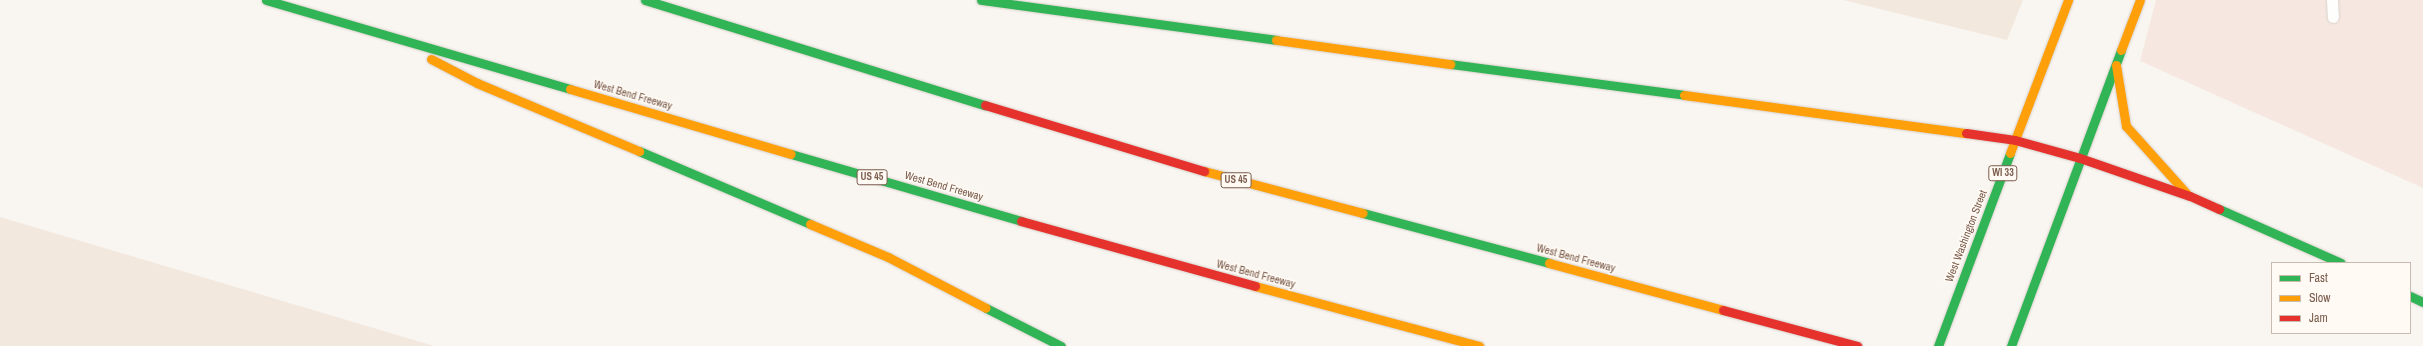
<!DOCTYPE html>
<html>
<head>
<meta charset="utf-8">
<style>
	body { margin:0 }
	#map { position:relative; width:2423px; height:346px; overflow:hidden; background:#f9f5f0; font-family:"Archivo Narrow",sans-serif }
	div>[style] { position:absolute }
	.residential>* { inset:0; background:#f2e8de }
	.commercial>* { inset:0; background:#f6e8e1 }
	.roads { filter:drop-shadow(0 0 1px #d7d1cb) drop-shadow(0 0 1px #d7d1cb) }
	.lane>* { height:11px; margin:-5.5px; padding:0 5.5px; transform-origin:5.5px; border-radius:5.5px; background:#fefefd }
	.fast>* { height:9px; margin:-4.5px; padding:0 4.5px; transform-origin:4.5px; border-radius:4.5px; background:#30b455 }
	.slow>* { height:9px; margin:-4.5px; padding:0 4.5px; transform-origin:4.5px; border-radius:4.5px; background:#ff9f0a }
	.jam>* { height:9px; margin:-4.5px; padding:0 4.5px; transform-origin:4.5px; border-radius:4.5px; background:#e5322d }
	span { translate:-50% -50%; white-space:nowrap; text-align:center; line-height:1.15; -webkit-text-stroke:3px #fffaf3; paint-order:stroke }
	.shield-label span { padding:1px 3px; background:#fffaf3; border:1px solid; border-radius:3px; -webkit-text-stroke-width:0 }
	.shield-label { font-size:10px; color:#7a5c4d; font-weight:700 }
	.street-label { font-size:11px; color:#7a5c4d }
	.legend { position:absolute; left:2271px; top:262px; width:140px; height:72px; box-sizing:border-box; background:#fffaf3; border:1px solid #cabbb1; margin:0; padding:5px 7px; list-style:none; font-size:12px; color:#7a5c4d }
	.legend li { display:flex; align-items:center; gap:8px; height:20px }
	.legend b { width:20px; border:1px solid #cabbb1 }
</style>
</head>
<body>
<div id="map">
	<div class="residential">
		<div style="clip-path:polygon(1843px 0,2023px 0,2007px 40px)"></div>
		<div style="clip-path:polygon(0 217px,434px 346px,0 346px)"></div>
	</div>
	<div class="commercial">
		<div style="clip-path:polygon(2156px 0,2423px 0,2423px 188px,2140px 61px)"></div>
	</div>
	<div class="roads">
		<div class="lane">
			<div style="left:2332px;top:0;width:17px;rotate:87deg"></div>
		</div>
		<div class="fast">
			<div style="left:266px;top:0;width:317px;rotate:16.3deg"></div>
			<div style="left:645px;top:0;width:356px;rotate:17.2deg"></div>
			<div style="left:981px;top:0;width:298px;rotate:7.7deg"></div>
			<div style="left:1450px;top:64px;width:236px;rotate:7.5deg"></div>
			<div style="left:639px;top:151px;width:186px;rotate:23.1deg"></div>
			<div style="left:791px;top:154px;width:240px;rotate:16.2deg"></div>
			<div style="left:2219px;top:209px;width:133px;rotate:23.9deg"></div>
			<div style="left:1363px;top:213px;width:193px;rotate:15deg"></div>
			<div style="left:2410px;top:296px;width:14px;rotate:25deg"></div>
			<div style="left:986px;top:308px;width:84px;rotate:26.9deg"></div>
			<div style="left:1938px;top:346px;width:206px;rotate:-69.5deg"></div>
			<div style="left:2011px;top:346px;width:316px;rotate:-69.6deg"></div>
		</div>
		<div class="slow">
			<div style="left:1276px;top:40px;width:176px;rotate:7.9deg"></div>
			<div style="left:2121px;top:50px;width:53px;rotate:-69.2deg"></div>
			<div style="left:431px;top:59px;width:52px;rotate:27.6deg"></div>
			<div style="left:477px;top:83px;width:176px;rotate:22.8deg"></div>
			<div style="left:2116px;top:65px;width:62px;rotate:80.7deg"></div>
			<div style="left:2126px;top:126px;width:91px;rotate:48.1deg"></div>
			<div style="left:570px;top:89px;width:230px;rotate:16.4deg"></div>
			<div style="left:1684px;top:95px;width:285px;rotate:7.7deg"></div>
			<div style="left:2010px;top:153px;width:164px;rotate:-69.2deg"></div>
			<div style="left:1204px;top:171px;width:164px;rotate:14.8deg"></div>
			<div style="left:810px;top:224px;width:85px;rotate:22.9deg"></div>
			<div style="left:888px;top:257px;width:110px;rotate:27.5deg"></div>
			<div style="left:1549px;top:263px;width:180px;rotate:15.1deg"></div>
			<div style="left:1255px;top:286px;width:232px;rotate:15deg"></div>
		</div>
		<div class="jam">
			<div style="left:985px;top:105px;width:229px;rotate:16.8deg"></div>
			<div style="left:1966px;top:133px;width:49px;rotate:8.1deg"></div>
			<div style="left:2015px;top:140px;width:67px;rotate:15.5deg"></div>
			<div style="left:2080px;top:158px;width:116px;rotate:19.1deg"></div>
			<div style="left:2190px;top:196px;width:32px;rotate:24deg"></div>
			<div style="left:1021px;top:221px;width:243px;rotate:15.5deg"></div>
			<div style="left:1723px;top:310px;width:139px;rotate:15deg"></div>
		</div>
	</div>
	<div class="shield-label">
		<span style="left:2003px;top:173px">WI 33</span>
		<span style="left:872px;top:177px">US 45</span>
		<span style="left:1236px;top:180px">US 45</span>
	</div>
	<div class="street-label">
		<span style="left:633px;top:95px;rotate:16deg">West Bend Freeway</span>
		<span style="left:944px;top:186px;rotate:16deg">West Bend Freeway</span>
		<span style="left:1966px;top:236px;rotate:-69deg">West Washington Street</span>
		<span style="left:1576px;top:258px;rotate:15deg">West Bend Freeway</span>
		<span style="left:1256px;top:274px;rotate:15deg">West Bend Freeway</span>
	</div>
	<ul class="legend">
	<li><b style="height:5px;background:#30b455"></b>Fast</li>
	<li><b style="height:5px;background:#ff9f0a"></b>Slow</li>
	<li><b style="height:5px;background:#e5322d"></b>Jam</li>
	</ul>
</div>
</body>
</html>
